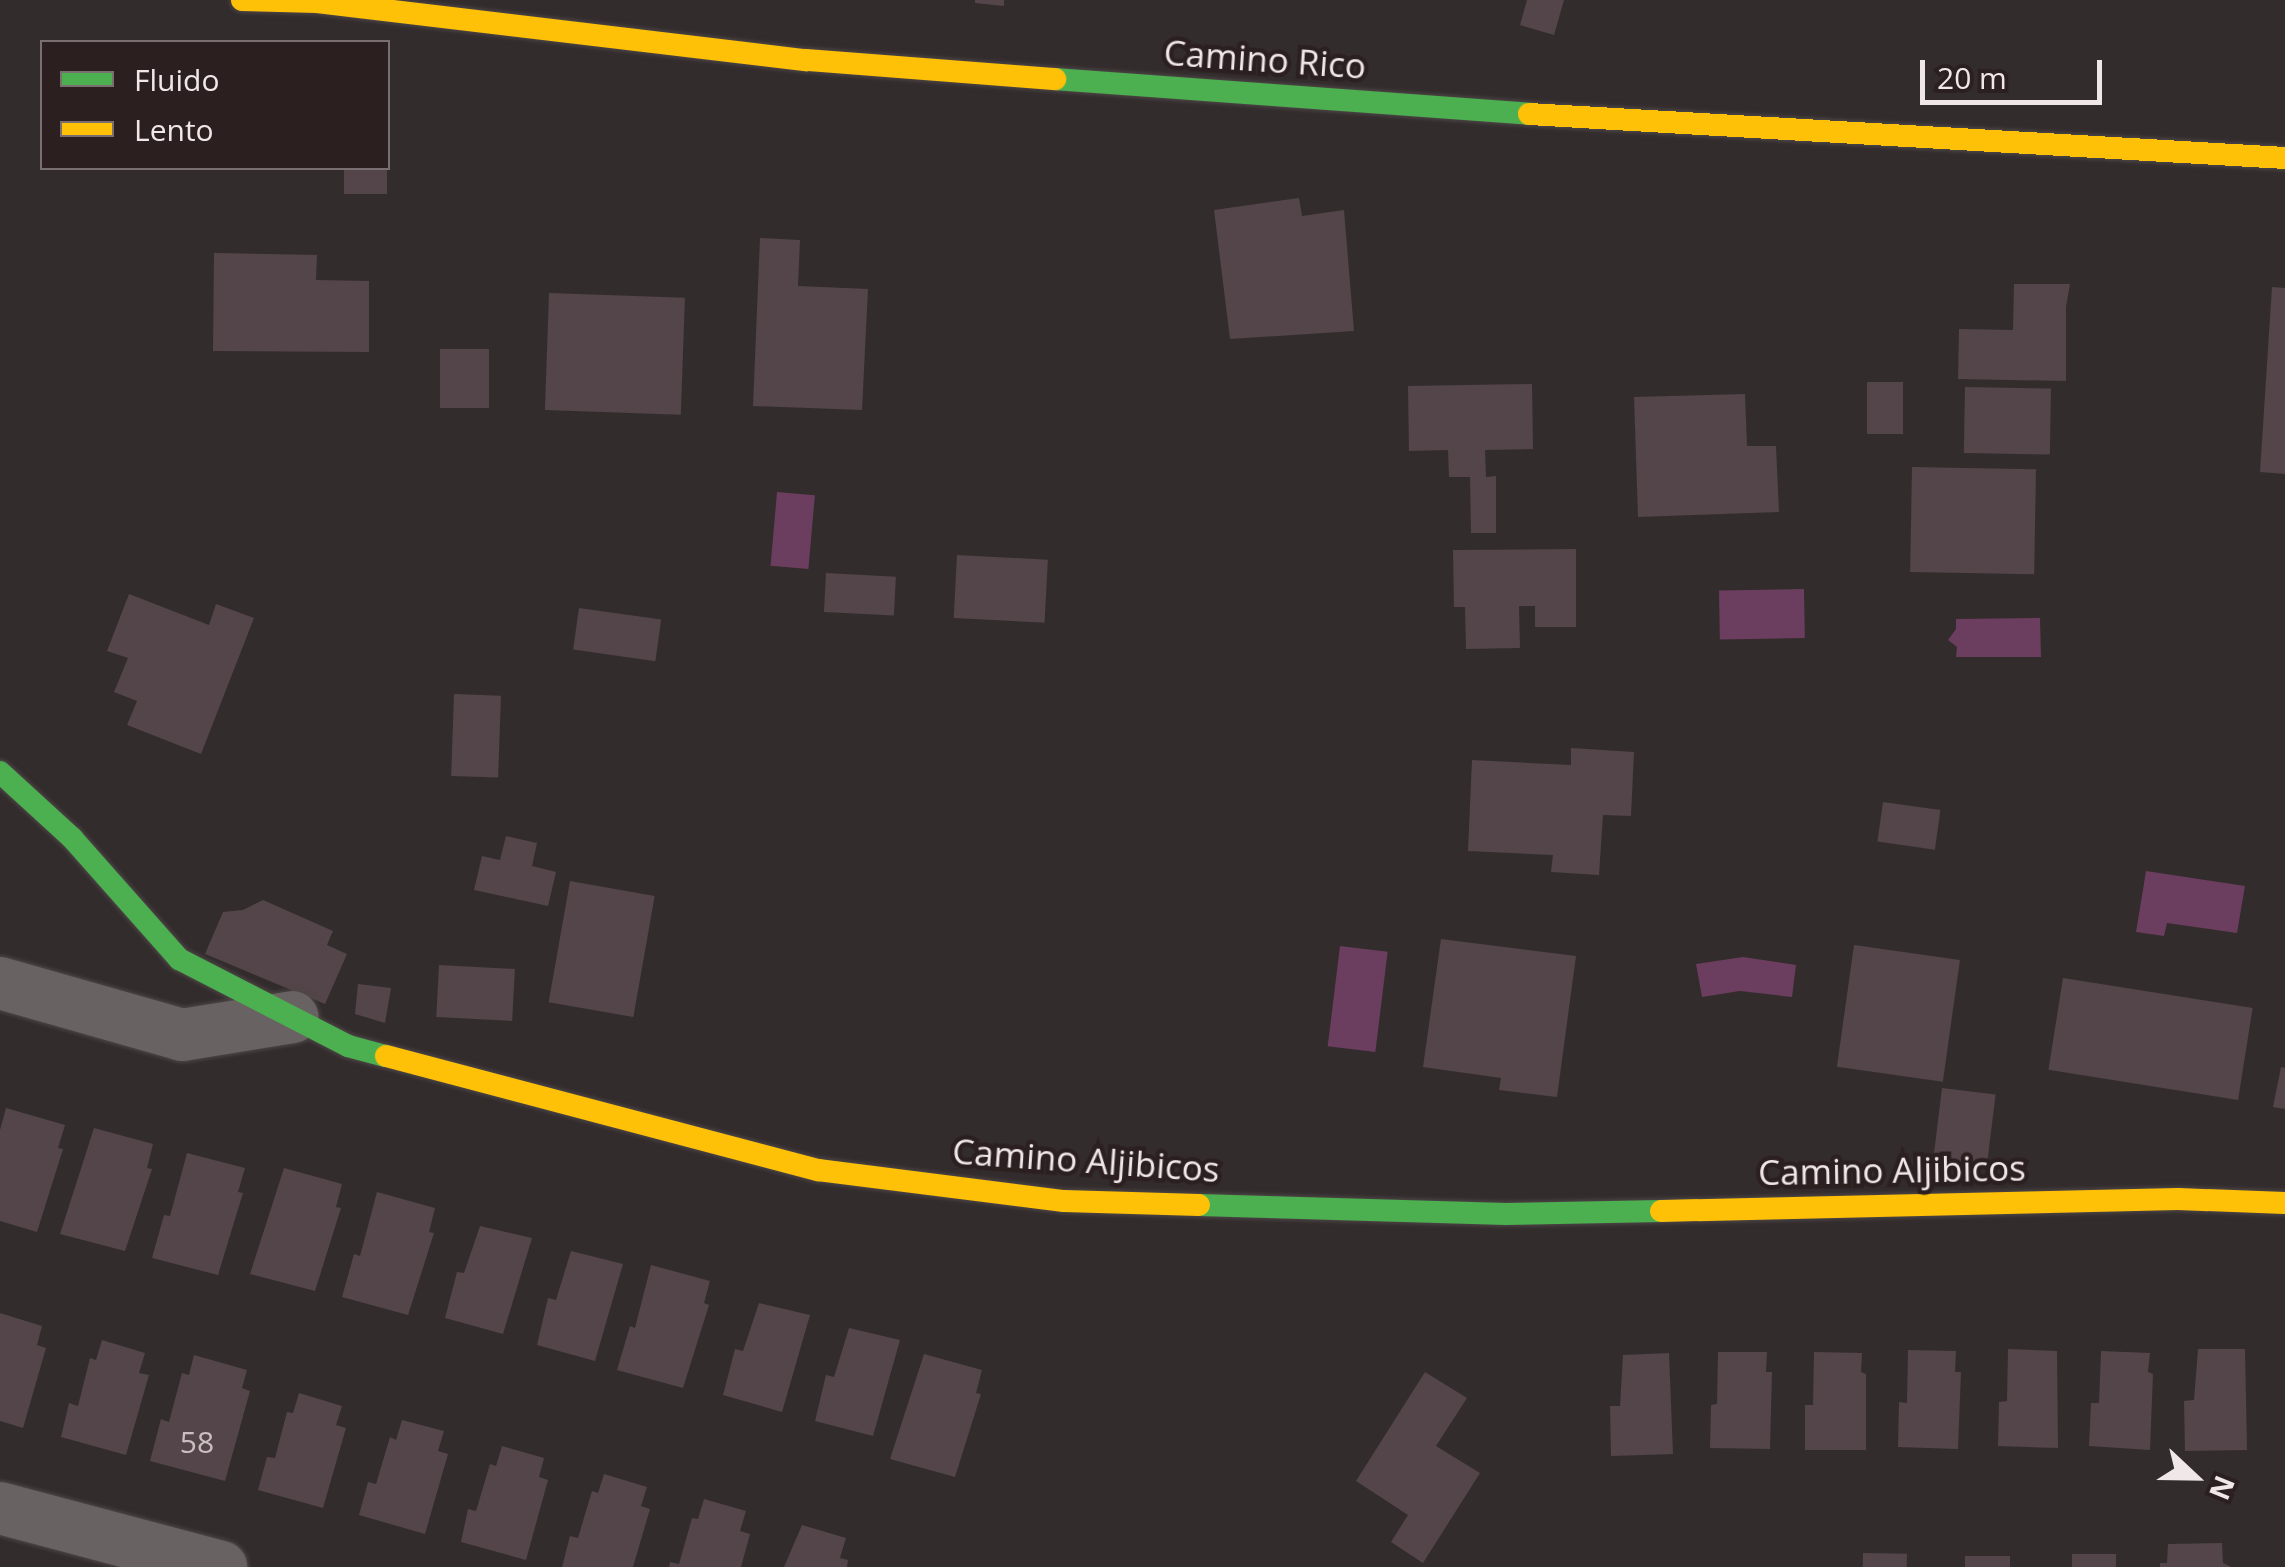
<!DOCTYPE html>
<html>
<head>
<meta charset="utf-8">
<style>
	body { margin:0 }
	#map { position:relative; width:2285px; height:1567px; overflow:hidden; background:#332c2c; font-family:"Open Sans",sans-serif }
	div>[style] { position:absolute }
	.water>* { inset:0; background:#6b3d5e; transform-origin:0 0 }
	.building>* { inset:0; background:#534549; transform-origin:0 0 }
	.roads { filter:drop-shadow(0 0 2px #4e4747) drop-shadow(0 0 2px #4e4747) }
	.street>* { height:52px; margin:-26px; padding:0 26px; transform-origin:26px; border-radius:26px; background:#696262 }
	.fast>* { height:22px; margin:-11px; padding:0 11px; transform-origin:11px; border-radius:11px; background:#4caf50 }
	.slow>* { height:22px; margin:-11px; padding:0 11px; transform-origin:11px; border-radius:11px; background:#ffc107 }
	span { translate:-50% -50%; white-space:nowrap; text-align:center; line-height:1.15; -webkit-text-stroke:9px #2c1f20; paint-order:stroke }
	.number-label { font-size:30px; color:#c9bec0 }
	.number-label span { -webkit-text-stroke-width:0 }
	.street-label { font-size:35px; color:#f0e7e8 }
	.legend { position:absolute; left:40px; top:40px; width:350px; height:130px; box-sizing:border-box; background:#2c1f20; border:2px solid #7a6f70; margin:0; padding:12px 18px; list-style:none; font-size:30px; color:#f0e7e8 }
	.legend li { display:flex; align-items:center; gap:20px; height:50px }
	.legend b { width:50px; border:2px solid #7a6f70 }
	.north { position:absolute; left:2145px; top:1427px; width:100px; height:100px; -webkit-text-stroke:8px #2c1f20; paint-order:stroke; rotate:112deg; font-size:28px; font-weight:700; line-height:40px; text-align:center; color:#f0e7e8 }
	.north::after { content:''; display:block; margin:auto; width:35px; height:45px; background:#f0e7e8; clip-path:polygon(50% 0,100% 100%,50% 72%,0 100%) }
	.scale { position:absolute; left:1920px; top:60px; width:182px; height:45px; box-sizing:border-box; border:5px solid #f0e7e8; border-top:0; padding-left:12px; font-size:30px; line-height:35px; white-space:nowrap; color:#f0e7e8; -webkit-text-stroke:8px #2c1f20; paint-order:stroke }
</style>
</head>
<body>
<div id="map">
	<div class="water">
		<div style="left:777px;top:492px;width:38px;height:74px;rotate:5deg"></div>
		<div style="left:1804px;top:589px;width:49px;height:85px;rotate:89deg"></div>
		<div style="clip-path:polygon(2040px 618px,2041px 657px,1956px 657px,1957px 647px,1948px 640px,1956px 629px,1956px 619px)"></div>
		<div style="clip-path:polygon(2146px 871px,2245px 886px,2237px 933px,2167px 923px,2164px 936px,2136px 932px)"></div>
		<div style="left:1340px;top:946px;width:48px;height:101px;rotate:7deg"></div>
		<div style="clip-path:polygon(1743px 957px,1796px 965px,1792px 997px,1740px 991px,1702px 997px,1696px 964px)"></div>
	</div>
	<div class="building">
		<div style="clip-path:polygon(975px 0,1004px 0,1004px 6px,975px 3px)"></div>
		<div style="clip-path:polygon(1527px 0,1564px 0,1554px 35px,1520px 25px)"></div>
		<div style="left:344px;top:168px;width:43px;height:26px"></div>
		<div style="clip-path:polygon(1299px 198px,1302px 216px,1344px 210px,1354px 331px,1230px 339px,1214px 210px)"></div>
		<div style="clip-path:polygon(760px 238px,800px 240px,798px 286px,868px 289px,862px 410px,753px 406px)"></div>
		<div style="clip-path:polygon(214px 253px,317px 255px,316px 280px,369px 281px,369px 352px,213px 351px)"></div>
		<div style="clip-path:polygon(2014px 284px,2070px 284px,2066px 307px,2066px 381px,1958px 379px,1959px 329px,2013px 330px)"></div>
		<div style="clip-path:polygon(2272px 287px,2285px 288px,2285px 474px,2260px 472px)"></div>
		<div style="left:549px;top:293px;width:136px;height:117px;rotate:2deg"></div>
		<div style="left:440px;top:349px;width:49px;height:59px"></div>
		<div style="left:1867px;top:382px;width:36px;height:52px"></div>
		<div style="clip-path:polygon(1532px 384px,1533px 449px,1485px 450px,1486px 477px,1496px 476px,1496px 533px,1471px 533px,1470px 477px,1449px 477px,1448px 450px,1409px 451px,1408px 386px)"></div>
		<div style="left:1965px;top:387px;width:86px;height:66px;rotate:1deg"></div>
		<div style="clip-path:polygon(1745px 394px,1747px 446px,1776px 446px,1779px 512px,1638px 517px,1634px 397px)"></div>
		<div style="left:1912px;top:467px;width:124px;height:105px;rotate:1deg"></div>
		<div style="clip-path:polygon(1576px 549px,1576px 627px,1535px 627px,1535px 606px,1519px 606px,1520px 648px,1466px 649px,1465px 607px,1454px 607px,1453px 550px)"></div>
		<div style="left:957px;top:555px;width:91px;height:63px;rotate:3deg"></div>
		<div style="left:826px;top:573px;width:70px;height:39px;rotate:3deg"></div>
		<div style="clip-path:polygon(129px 594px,209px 625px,216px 604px,254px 618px,201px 754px,127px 725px,137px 701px,114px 692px,128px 658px,107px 651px)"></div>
		<div style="left:579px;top:608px;width:83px;height:42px;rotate:8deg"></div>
		<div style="left:454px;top:694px;width:47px;height:82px;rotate:2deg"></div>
		<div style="clip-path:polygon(1571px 748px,1634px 752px,1631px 816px,1603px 815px,1599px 875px,1551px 872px,1553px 855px,1468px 851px,1472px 760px,1571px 765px)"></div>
		<div style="left:1883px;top:802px;width:58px;height:40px;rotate:8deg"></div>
		<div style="clip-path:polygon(506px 836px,537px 843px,532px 866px,556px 872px,548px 906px,474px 890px,482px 856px,500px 860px)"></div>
		<div style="left:570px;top:881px;width:86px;height:123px;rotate:10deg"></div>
		<div style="clip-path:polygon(263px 900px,333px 931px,327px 945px,347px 954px,325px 1004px,205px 954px,223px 912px,243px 910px)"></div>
		<div style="clip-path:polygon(1441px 939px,1576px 956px,1557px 1097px,1499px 1090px,1501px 1078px,1423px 1067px)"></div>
		<div style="left:1854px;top:945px;width:107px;height:123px;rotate:8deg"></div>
		<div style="left:439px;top:965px;width:76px;height:52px;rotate:3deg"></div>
		<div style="left:2063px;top:978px;width:192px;height:93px;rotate:9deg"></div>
		<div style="clip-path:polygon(358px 984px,391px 988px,385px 1023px,355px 1014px)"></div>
		<div style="clip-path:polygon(2281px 1067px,2285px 1068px,2285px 1109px,2273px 1107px)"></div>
		<div style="left:1942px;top:1088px;width:54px;height:75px;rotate:7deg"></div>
		<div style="clip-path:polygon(6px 1108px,65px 1125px,58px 1148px,63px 1149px,37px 1232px,0 1221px,0 1130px)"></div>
		<div style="clip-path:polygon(94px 1128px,153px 1144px,147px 1168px,152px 1169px,125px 1251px,60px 1234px)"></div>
		<div style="clip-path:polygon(187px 1153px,245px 1168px,238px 1192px,243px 1193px,218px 1275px,152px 1258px,164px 1215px,170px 1216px)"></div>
		<div style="clip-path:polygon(284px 1168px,342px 1184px,336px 1207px,341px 1208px,315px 1291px,250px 1274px)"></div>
		<div style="clip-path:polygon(377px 1192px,435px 1208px,429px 1232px,434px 1233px,408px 1315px,342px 1297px,354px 1254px,360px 1256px)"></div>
		<div style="clip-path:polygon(480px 1226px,532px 1238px,503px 1334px,445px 1318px,457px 1272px,464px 1273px)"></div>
		<div style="clip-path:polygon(571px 1251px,623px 1264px,595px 1361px,537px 1345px,548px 1298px,556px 1300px)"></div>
		<div style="clip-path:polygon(651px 1265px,710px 1281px,704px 1303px,709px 1305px,683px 1388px,617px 1370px,630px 1326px,635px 1328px)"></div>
		<div style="clip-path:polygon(759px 1303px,810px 1315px,782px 1412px,723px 1395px,735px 1349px,743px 1351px)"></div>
		<div style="clip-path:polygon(0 1313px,42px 1326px,37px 1345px,46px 1348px,23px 1428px,0 1421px)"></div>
		<div style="clip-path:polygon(849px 1328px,900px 1340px,873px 1436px,815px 1421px,826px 1375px,834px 1377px)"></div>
		<div style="clip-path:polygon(102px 1340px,145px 1353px,139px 1373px,149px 1375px,126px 1455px,61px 1437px,69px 1403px,78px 1406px,90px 1358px,96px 1360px)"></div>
		<div style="clip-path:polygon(2008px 1349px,2057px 1351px,2058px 1448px,1998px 1446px,1999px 1402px,2007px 1401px)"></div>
		<div style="clip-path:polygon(2198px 1349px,2245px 1349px,2247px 1450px,2185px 1451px,2184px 1401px,2194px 1400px)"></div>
		<div style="clip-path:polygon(1908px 1350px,1956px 1351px,1955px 1372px,1961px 1372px,1958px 1449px,1898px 1447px,1899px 1402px,1907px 1403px)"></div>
		<div style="clip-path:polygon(2101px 1351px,2150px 1353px,2148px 1372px,2153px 1374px,2150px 1450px,2089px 1446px,2091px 1403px,2099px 1403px)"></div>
		<div style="clip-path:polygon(1718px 1352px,1767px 1352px,1766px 1372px,1772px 1372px,1770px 1449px,1710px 1448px,1711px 1405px,1717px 1404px)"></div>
		<div style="clip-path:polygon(1814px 1352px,1862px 1353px,1861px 1372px,1866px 1374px,1866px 1450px,1805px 1450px,1805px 1405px,1813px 1405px)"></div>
		<div style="clip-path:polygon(1669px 1353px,1673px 1454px,1611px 1456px,1610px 1406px,1620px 1406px,1623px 1355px)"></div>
		<div style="clip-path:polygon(924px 1354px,982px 1370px,976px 1393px,981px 1394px,955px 1477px,890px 1459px)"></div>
		<div style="clip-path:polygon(194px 1355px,247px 1370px,242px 1388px,250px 1391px,225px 1481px,150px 1461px,161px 1419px,169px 1422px,182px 1373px,189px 1375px)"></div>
		<div style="clip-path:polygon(1425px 1372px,1467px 1398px,1436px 1446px,1480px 1473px,1423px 1563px,1391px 1542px,1408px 1515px,1356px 1481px)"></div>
		<div style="clip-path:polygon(299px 1393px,342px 1406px,336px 1425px,346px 1428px,323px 1508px,258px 1490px,267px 1457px,275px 1458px,287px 1412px,293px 1413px)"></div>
		<div style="clip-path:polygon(402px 1420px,444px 1431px,438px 1451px,448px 1454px,425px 1534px,359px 1515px,368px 1482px,376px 1484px,390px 1437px,396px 1440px)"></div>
		<div style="clip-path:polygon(502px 1446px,544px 1458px,539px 1477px,548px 1480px,526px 1560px,461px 1542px,468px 1509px,476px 1511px,490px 1464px,496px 1466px)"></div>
		<div style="clip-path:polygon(604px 1474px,647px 1487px,641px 1506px,650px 1509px,633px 1567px,562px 1567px,570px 1536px,578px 1538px,592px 1491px,598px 1493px)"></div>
		<div style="clip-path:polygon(704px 1499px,746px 1511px,740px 1531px,750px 1534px,741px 1567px,669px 1567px,670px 1562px,679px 1564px,692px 1518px,698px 1519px)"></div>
		<div style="clip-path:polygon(802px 1525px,846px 1538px,840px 1558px,848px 1560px,847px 1567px,784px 1567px)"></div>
		<div style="clip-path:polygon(2222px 1543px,2223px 1563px,2231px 1567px,2160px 1567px,2160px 1563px,2167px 1563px,2168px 1544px)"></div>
		<div style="left:1863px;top:1553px;width:44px;height:14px;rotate:1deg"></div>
		<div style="left:2072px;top:1554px;width:44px;height:13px"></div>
		<div style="left:1965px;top:1556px;width:45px;height:11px"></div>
	</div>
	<div class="roads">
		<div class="street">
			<div style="left:0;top:983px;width:189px;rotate:15.9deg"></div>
			<div style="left:182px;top:1035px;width:112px;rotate:-9.2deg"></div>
			<div style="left:0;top:1508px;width:229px;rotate:14.9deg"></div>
		</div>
		<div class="fast">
			<div style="left:1055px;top:79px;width:475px;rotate:4.2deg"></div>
			<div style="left:0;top:772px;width:98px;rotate:42.5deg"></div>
			<div style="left:72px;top:838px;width:162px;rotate:48.5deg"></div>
			<div style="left:179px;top:959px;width:190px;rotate:27.2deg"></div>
			<div style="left:348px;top:1046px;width:39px;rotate:15deg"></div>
			<div style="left:1199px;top:1205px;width:307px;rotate:1.7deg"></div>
			<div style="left:1506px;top:1214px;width:155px;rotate:-1.1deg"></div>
		</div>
		<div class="slow">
			<div style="left:242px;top:0;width:75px;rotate:1.5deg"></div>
			<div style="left:317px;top:2px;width:493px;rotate:6.8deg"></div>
			<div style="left:807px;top:60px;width:249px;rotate:4.4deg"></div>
			<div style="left:1529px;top:114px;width:757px;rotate:3.33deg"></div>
			<div style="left:386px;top:1056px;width:447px;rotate:14.8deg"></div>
			<div style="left:818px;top:1170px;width:248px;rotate:7.2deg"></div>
			<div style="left:1064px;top:1201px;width:135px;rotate:1.7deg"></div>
			<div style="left:1661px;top:1211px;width:517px;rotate:-1.33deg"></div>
			<div style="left:2178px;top:1199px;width:107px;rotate:2.1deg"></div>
		</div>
	</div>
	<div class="number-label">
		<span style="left:197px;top:1442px">58</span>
	</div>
	<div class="street-label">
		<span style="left:1265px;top:59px;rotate:4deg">Camino Rico</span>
		<span style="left:1086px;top:1160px;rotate:4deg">Camino Aljibicos</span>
		<span style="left:1892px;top:1170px;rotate:-1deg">Camino Aljibicos</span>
	</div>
	<ul class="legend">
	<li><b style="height:12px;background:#4caf50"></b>Fluido</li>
	<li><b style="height:12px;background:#ffc107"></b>Lento</li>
	</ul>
	<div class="north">N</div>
	<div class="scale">20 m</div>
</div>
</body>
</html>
